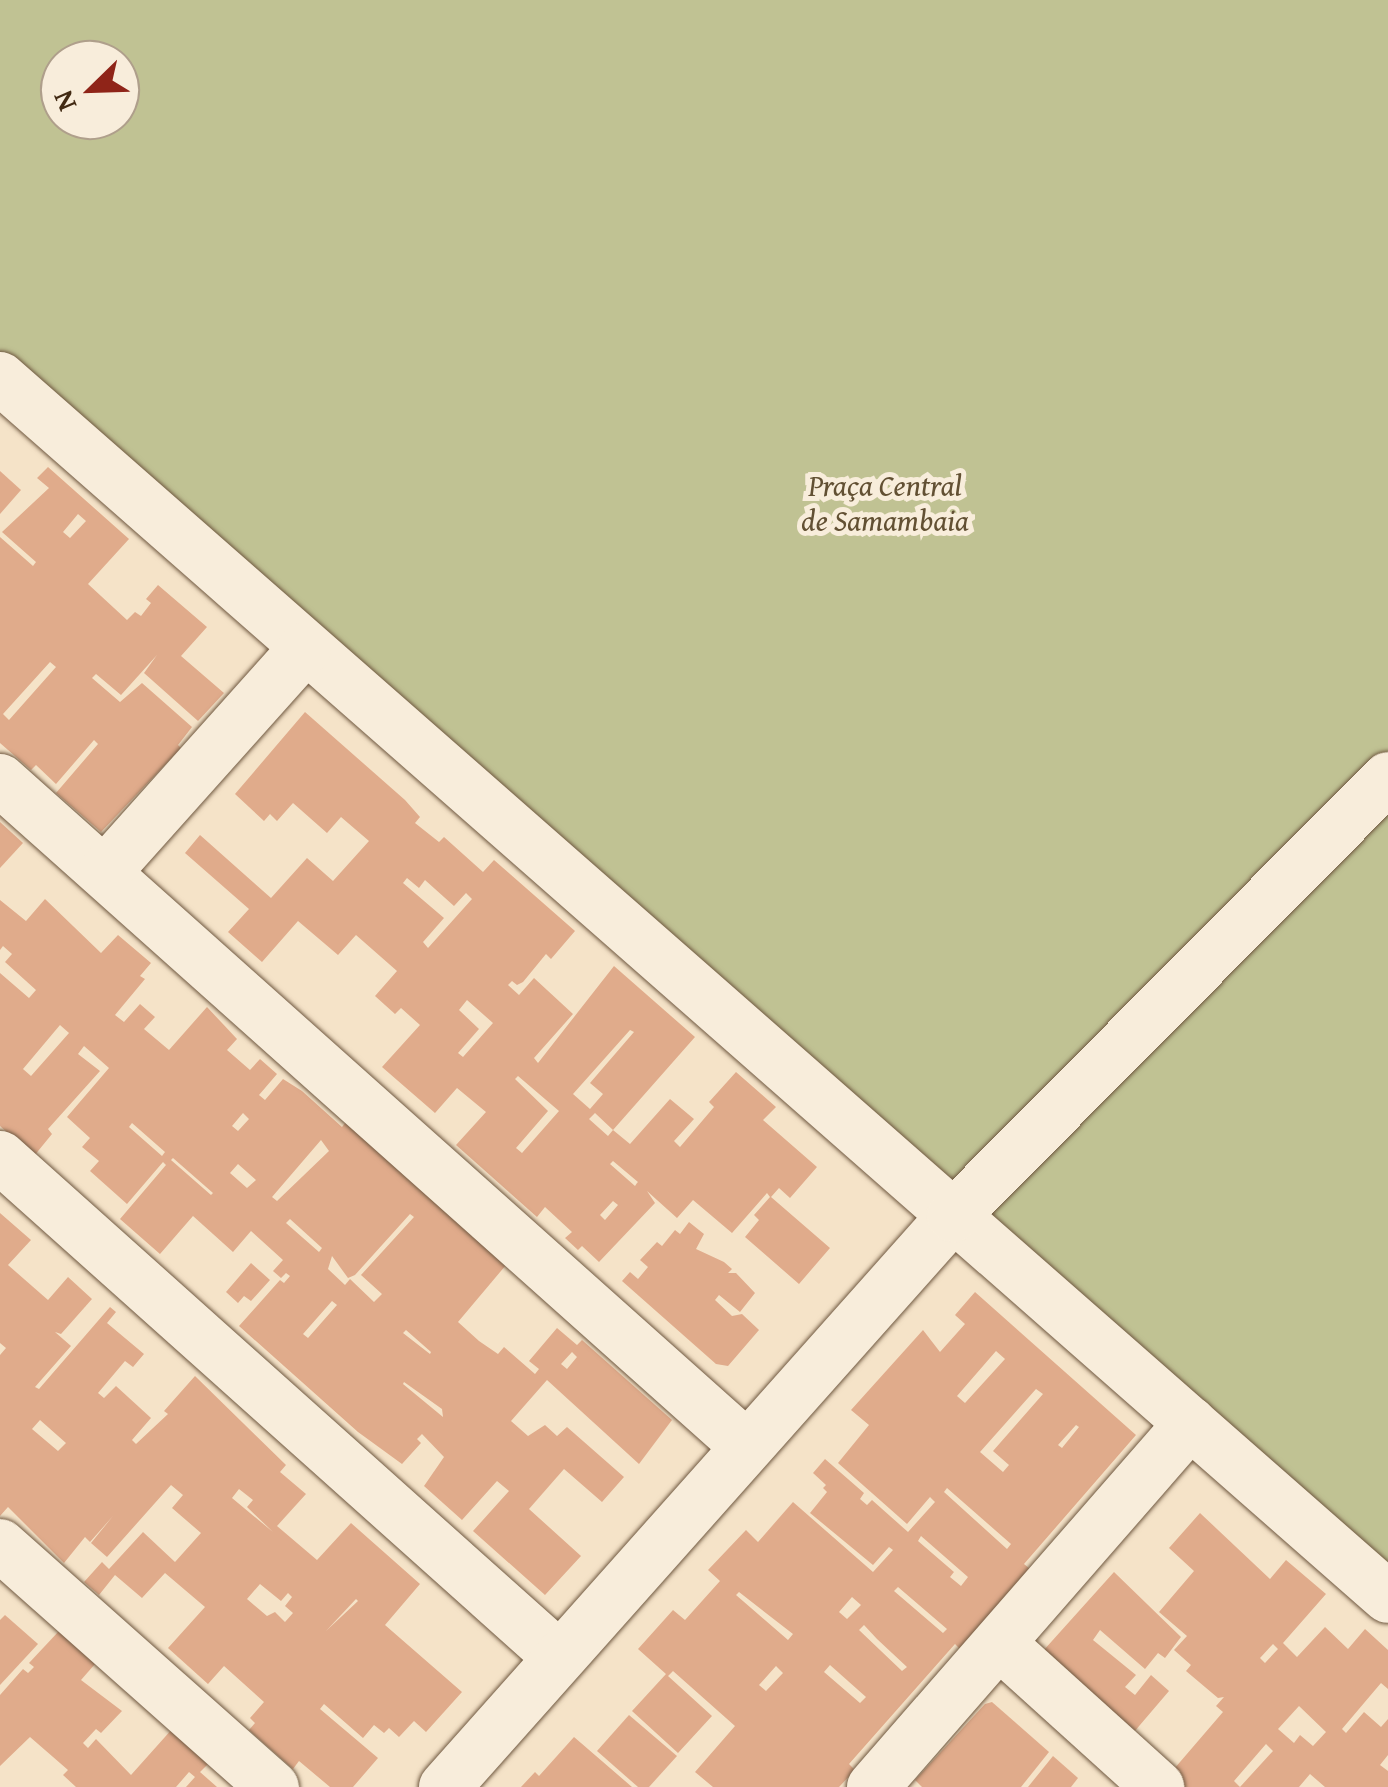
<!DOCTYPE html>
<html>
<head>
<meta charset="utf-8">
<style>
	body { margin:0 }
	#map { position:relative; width:1388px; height:1787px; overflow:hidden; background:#f5e3c8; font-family:"Gentium Book Plus",serif }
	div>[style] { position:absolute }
	.green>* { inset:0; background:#c0c293 }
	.building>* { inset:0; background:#e0ab8b }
	.roads { filter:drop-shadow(0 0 2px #6f5840) drop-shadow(0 0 2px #6f5840) }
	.minor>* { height:52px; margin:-26px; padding:0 26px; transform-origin:26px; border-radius:26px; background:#f8eddb }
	span { translate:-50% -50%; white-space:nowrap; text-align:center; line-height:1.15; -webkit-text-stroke:10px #f8eddb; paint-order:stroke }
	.park-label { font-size:30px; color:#625033; font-style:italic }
	.north { position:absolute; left:40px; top:40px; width:100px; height:100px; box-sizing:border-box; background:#f8eddb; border:2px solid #af9f8b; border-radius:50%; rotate:247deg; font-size:28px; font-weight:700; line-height:40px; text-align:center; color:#422a13 }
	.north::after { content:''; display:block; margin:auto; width:35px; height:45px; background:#8f2418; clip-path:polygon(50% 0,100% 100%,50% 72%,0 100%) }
</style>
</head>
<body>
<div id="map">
	<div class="green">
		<div style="clip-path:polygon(evenodd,0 0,1388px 0,1388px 1613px,0 396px,0 0,60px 60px,120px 60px,120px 120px,60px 120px,60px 60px)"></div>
	</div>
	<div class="building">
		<div style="clip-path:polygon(evenodd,48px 467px,129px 539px,88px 584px,127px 620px,135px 612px,141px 616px,151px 603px,146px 599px,158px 585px,207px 627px,181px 656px,224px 693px,198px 721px,144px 673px,157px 655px,121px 695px,96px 674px,92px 678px,120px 702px,142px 683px,192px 727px,178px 745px,181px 748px,101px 832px,56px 793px,98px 744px,94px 740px,56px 784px,36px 765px,31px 770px,0 743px,0 537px,33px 566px,36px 562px,2px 532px,49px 488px,37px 478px,48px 467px,78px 514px,86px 521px,70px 538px,63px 532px,78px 514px,48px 467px,50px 662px,56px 667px,9px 720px,3px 714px,50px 662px)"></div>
		<div style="clip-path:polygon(0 471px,21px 490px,0 514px)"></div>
		<div style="clip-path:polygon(evenodd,305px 712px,405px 800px,420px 817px,415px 823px,439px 842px,444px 837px,483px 872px,494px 860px,575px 931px,551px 959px,546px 954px,523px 982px,517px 985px,512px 981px,508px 985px,519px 995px,534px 978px,573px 1014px,534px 1058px,538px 1063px,614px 966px,695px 1037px,613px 1130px,595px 1113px,589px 1119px,608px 1136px,613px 1130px,630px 1144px,670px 1099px,694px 1119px,674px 1141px,680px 1147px,714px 1107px,709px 1102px,736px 1072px,776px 1107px,763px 1120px,817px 1167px,790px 1198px,779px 1188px,771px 1197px,830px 1248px,799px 1284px,745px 1237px,759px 1220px,754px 1215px,770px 1197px,767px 1193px,732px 1233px,693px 1200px,677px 1218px,647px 1191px,655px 1203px,599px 1262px,582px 1246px,578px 1250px,565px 1238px,572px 1232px,545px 1207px,537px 1217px,456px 1145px,486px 1112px,457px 1088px,435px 1113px,382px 1067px,420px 1025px,401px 1008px,395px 1014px,375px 996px,397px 971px,356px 935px,338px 955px,298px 921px,262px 962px,228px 932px,249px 909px,185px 853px,200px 835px,271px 898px,307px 858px,333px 881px,369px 841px,341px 817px,327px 833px,293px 803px,277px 821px,270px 814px,264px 821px,235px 794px,305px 712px,407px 878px,419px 888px,425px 880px,454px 906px,466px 893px,472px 899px,428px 948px,423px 942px,444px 918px,403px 883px,407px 878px,305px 712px,467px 1000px,493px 1023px,463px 1057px,458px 1053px,479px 1029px,459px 1010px,467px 1000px,305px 712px,630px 1030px,634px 1032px,590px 1083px,603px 1094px,590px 1109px,573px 1094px,630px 1030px,305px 712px,518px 1076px,559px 1111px,522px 1153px,516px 1148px,548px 1111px,515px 1079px,518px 1076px,305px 712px,613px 1161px,638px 1182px,637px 1183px,635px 1186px,610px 1164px,613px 1161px,305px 712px,613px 1201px,618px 1205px,605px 1220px,600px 1215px,613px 1201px)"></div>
		<div style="clip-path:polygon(0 822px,23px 843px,0 868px)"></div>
		<div style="clip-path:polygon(evenodd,45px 899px,101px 953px,118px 935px,151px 963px,140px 976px,145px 979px,115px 1015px,124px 1022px,140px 1004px,155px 1017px,144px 1029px,169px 1050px,207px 1007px,237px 1039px,227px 1050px,250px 1070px,260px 1059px,277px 1074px,259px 1095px,265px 1100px,283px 1079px,302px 1091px,342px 1127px,346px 1122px,506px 1265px,458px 1322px,479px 1341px,498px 1354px,504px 1347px,535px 1374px,539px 1369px,529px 1361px,557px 1328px,577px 1345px,582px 1340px,672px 1420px,639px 1464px,547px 1380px,511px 1421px,528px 1436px,545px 1425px,557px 1436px,567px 1427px,624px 1477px,602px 1502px,564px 1469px,529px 1509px,581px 1556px,545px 1595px,473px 1531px,509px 1491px,497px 1481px,462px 1520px,424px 1486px,444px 1457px,422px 1434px,417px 1439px,421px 1443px,402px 1464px,358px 1432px,239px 1326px,280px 1280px,284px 1283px,290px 1276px,286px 1273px,281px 1278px,273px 1271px,283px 1260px,251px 1231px,233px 1252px,193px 1216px,160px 1254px,120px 1219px,166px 1165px,163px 1162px,127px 1204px,90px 1171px,99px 1161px,82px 1147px,90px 1138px,67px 1117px,109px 1068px,84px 1046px,78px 1054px,100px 1071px,48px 1129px,52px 1134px,34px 1156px,0 1126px,0 973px,29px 998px,36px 990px,5px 962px,12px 954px,3px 946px,0 950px,0 900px,26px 921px,45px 899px,60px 1025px,69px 1033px,31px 1076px,23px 1069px,60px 1025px,45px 899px,243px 1113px,249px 1119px,238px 1131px,232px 1126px,243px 1113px,45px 899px,132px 1123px,165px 1152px,162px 1156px,129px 1127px,132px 1123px,45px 899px,321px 1140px,329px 1151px,277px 1201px,272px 1197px,321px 1140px,45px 899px,173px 1158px,213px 1193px,211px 1195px,171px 1160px,173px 1158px,45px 899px,238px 1164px,256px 1180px,247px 1188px,230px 1173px,238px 1164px,45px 899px,410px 1214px,414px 1217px,361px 1275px,382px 1294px,374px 1302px,350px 1279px,345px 1285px,328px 1269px,332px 1256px,348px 1278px,355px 1275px,410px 1214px,45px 899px,290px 1219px,322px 1248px,319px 1252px,286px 1223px,290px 1219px,45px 899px,332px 1301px,337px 1305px,308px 1338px,303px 1334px,332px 1301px,45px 899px,406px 1330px,431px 1352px,430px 1354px,403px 1333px,406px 1330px,45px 899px,572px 1352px,577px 1357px,567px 1369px,561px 1364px,572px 1352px,45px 899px,404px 1382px,442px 1409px,443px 1417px,403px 1384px,404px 1382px)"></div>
		<div style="clip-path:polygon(evenodd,0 1213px,31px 1240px,8px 1265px,48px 1300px,68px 1277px,92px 1299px,61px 1334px,55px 1332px,71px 1346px,35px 1387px,39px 1389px,110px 1307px,116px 1312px,107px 1323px,144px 1354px,133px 1367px,125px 1361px,98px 1393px,104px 1398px,116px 1386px,151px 1418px,132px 1440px,136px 1444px,168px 1414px,164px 1411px,195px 1376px,286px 1465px,280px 1472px,306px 1494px,277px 1526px,317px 1560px,351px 1523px,420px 1584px,385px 1625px,462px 1692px,426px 1732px,414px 1721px,399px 1737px,389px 1728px,384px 1733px,374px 1725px,363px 1738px,324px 1704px,320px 1709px,378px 1758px,353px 1787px,330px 1787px,299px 1761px,293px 1769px,249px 1730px,255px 1723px,250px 1718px,264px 1702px,224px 1666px,208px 1684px,168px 1648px,205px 1607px,165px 1573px,142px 1598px,115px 1575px,99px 1595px,84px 1582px,102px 1562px,109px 1569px,143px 1532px,175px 1562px,201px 1533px,172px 1508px,183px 1495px,171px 1485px,107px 1557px,91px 1543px,113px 1516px,90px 1542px,85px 1537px,64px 1563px,8px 1507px,0 1516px,0 1355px,6px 1348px,0 1343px,0 1213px,40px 1420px,66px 1443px,58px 1451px,32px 1429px,40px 1420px,0 1213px,239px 1489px,253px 1500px,247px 1507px,273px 1532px,232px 1498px,239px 1489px,0 1213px,260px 1584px,281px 1601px,288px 1593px,292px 1597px,285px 1606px,293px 1613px,285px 1622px,275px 1612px,267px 1616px,247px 1599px,260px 1584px,0 1213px,356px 1599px,358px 1601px,326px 1631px,356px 1599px)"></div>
		<div style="clip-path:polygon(689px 1222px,704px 1234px,696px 1249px,724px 1262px,732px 1269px,728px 1273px,736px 1273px,755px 1293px,740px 1312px,719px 1295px,715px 1300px,732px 1316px,742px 1314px,759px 1330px,728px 1366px,716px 1364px,622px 1281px,630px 1272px,638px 1279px,648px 1267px,640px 1260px,657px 1242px,662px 1246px,675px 1230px,680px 1234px)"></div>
		<div style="clip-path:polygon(251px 1263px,270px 1280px,251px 1301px,244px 1296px,238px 1303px,226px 1292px)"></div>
		<div style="clip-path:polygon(evenodd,975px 1292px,1136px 1435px,1024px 1564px,1030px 1569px,960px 1649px,955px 1644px,849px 1764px,855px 1770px,839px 1787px,713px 1787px,695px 1772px,735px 1726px,673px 1671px,668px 1676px,712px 1716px,678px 1753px,632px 1711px,666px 1674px,638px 1649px,673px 1610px,685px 1620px,720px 1581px,708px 1570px,746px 1530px,758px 1542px,793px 1502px,873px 1572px,893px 1550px,889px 1547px,873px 1565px,810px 1513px,827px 1492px,823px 1488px,826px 1485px,813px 1473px,825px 1459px,864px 1493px,860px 1499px,867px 1505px,872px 1500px,908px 1532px,935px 1502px,930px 1497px,907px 1524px,838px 1463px,869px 1425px,851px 1410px,923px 1330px,940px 1352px,965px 1324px,955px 1315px,975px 1292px,996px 1351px,1005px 1359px,965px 1403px,957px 1396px,996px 1351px,975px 1292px,1036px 1389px,1043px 1394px,993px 1451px,1009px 1465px,1003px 1472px,980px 1452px,1036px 1389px,975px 1292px,1076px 1425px,1079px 1427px,1062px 1448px,1058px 1445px,1076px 1425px,975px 1292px,947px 1488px,1011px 1544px,1007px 1549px,944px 1492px,947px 1488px,975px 1292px,921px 1536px,968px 1577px,961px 1586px,950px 1577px,954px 1572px,918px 1541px,921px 1536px,975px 1292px,898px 1587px,947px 1629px,943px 1633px,894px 1591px,898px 1587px,975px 1292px,739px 1592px,793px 1634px,788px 1640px,736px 1595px,739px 1592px,975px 1292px,852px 1597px,861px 1605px,847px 1619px,839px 1612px,852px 1597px,975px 1292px,864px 1625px,877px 1639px,907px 1667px,902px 1671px,859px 1630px,864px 1625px,975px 1292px,830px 1665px,866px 1697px,860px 1703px,824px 1672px,830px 1665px,975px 1292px,776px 1666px,783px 1673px,766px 1691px,759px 1685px,776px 1666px)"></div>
		<div style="clip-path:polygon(evenodd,1200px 1513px,1270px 1579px,1286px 1560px,1326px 1594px,1283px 1643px,1297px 1657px,1325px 1627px,1348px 1649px,1365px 1629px,1388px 1650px,1388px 1689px,1381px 1683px,1342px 1729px,1346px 1733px,1364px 1712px,1381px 1727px,1388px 1719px,1388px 1755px,1380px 1765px,1388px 1771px,1388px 1787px,1325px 1787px,1310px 1774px,1299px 1787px,1180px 1787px,1174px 1769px,1223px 1712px,1216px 1706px,1224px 1697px,1218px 1698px,1186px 1671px,1191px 1665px,1174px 1650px,1187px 1636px,1159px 1612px,1194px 1571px,1169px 1548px,1200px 1513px,1273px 1644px,1278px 1649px,1265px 1663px,1260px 1658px,1273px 1644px,1200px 1513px,1299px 1706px,1326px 1732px,1313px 1746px,1300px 1735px,1294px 1743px,1278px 1729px,1299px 1706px,1200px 1513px,1266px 1744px,1273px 1751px,1240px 1787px,1234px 1781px,1266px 1744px)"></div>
		<div style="clip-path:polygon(1114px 1572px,1181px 1637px,1165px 1658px,1158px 1653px,1145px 1669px,1100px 1630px,1093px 1640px,1136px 1675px,1125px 1687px,1135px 1695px,1151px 1675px,1169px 1691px,1134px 1732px,1043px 1651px)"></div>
		<div style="clip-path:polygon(5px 1615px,38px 1644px,0 1685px,0 1620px)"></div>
		<div style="clip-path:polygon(59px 1631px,95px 1664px,81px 1680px,122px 1711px,101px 1733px,96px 1729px,83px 1743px,88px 1748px,96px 1739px,131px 1775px,173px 1728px,210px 1762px,200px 1772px,217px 1787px,186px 1787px,195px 1777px,189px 1772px,176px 1787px,76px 1787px,63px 1775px,68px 1770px,30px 1737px,0 1766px,0 1695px,23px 1669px,28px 1673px,34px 1667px,29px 1663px)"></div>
		<div style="clip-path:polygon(992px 1702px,1049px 1752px,1021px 1787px,922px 1787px,915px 1780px,985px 1704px)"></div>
		<div style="clip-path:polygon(629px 1715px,677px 1756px,649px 1787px,638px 1787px,597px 1751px)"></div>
		<div style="clip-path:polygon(574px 1737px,581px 1743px,632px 1787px,521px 1787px,535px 1772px,539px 1776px)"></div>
		<div style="clip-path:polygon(1053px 1756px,1078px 1778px,1071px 1787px,1028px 1787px)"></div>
	</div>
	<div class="roads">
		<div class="minor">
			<div style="left:0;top:378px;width:1847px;rotate:41.29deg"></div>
			<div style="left:0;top:780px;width:999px;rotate:41.75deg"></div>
			<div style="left:105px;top:872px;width:300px;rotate:-48.2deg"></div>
			<div style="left:0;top:1157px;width:750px;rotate:41.81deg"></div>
			<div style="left:0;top:1545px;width:365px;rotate:41.6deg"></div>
			<div style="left:1001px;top:1645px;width:212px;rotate:42.1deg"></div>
			<div style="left:445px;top:1787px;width:764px;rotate:-48.34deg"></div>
			<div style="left:953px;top:1216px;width:617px;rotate:-45.2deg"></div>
			<div style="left:873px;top:1787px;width:483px;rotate:-48.9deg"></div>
		</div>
	</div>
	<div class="park-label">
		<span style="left:885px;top:502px">Praça Central<br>de Samambaia</span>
	</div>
	<div class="north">N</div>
</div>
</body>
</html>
